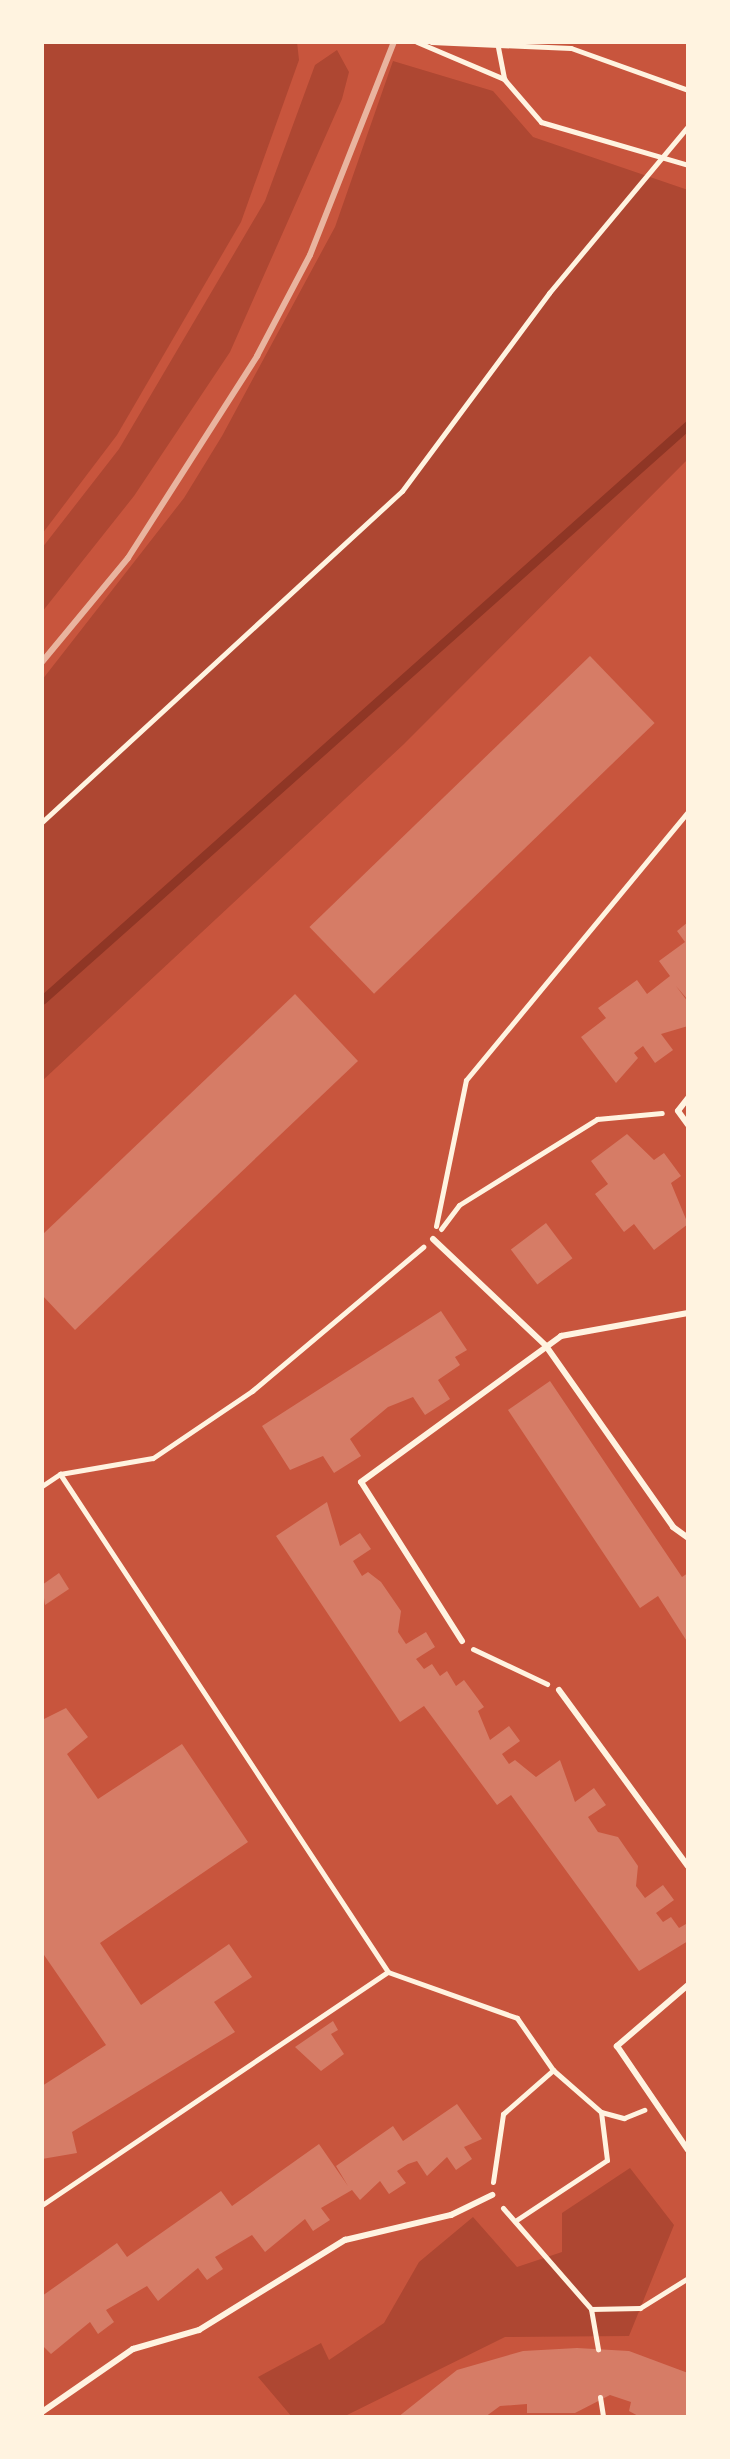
<!DOCTYPE html>
<html>
<head>
<meta charset="utf-8">
<style>
	body { margin:0 }
	#map { position:relative; width:730px; height:2459px; overflow:hidden; background:#c8553d; font-family:Inter,sans-serif }
	div>[style] { position:absolute }
	.green>* { inset:0; background:#ae4732 }
	.stream>* { height:9px; margin:-4.5px; padding:0 4.5px; transform-origin:4.5px; border-radius:4.5px; background:#8f3625 }
	.building>* { inset:0; background:#d67c66; transform-origin:0 0 }
	.path>* { height:5px; margin:-2.5px; padding:0 2.5px; transform-origin:2.5px; border-radius:2.5px; background:#fff3e0 }
	.service>* { height:6px; margin:-3px; padding:0 3px; transform-origin:3px; border-radius:3px; background:#fff3e0 }
	.rail>* { height:6px; margin:-3px; padding:0 3px; transform-origin:3px; border-radius:3px; background:#e9b49f }
	span { translate:-50% -50%; white-space:nowrap; text-align:center; line-height:1.15; -webkit-text-stroke:6px #fff3e0; paint-order:stroke }
	.frame { position:absolute; inset:0; border:44px solid #fff3e0; pointer-events:none }
</style>
</head>
<body>
<div id="map">
	<div class="green">
		<div style="clip-path:polygon(42px 42px,297px 42px,299px 60px,241px 222px,117px 435px,42px 534px)"></div>
		<div style="clip-path:polygon(337px 50px,349px 72px,342px 99px,230px 352px,134px 496px,42px 612px,42px 548px,119px 449px,265px 201px,315px 65px)"></div>
		<div style="clip-path:polygon(393px 61px,493px 91px,533px 137px,688px 190px,688px 459px,404px 744px,42px 1081px,42px 680px,184px 498px,222px 436px,335px 227px)"></div>
		<div style="clip-path:polygon(630px 2168px,674px 2225px,629px 2336px,505px 2337px,343px 2417px,292px 2417px,258px 2377px,321px 2343px,329px 2360px,384px 2323px,419px 2262px,473px 2217px,517px 2267px,562px 2252px,562px 2213px)"></div>
	</div>
	<div class="stream">
		<div style="left:42px;top:1000px;width:865px;rotate:-41.67deg"></div>
	</div>
	<div class="building">
		<div style="left:590px;top:656px;width:93px;height:390px;rotate:46deg"></div>
		<div style="clip-path:polygon(688px 922px,688px 1000px,676px 986px,688px 1002px,688px 1026px,661px 1034px,673px 1050px,655px 1063px,643px 1046px,634px 1053px,638px 1058px,616px 1083px,581px 1037px,606px 1018px,598px 1008px,637px 980px,647px 994px,670px 976px,659px 961px,685px 942px,677px 931px)"></div>
		<div style="clip-path:polygon(295px 994px,358px 1061px,75px 1330px,42px 1295px,42px 1235px)"></div>
		<div style="clip-path:polygon(627px 1134px,654px 1160px,664px 1153px,681px 1176px,671px 1183px,688px 1224px,654px 1250px,634px 1224px,624px 1232px,595px 1194px,608px 1184px,591px 1161px)"></div>
		<div style="left:546px;top:1223px;width:44px;height:44px;rotate:53deg"></div>
		<div style="clip-path:polygon(441px 1311px,467px 1350px,455px 1357px,460px 1365px,438px 1380px,450px 1399px,425px 1415px,413px 1397px,388px 1407px,350px 1439px,361px 1456px,334px 1473px,323px 1456px,290px 1470px,262px 1426px)"></div>
		<div style="clip-path:polygon(550px 1381px,682px 1577px,688px 1573px,688px 1643px,658px 1596px,640px 1608px,508px 1410px)"></div>
		<div style="clip-path:polygon(327px 1502px,340px 1546px,360px 1533px,371px 1549px,353px 1561px,362px 1576px,368px 1572px,381px 1582px,401px 1611px,398px 1632px,406px 1644px,426px 1632px,435px 1647px,416px 1659px,424px 1669px,432px 1664px,440px 1676px,447px 1671px,456px 1686px,464px 1680px,484px 1707px,478px 1711px,490px 1740px,509px 1726px,520px 1741px,502px 1754px,509px 1764px,515px 1760px,536px 1777px,560px 1760px,575px 1802px,594px 1788px,606px 1805px,588px 1817px,598px 1832px,618px 1837px,638px 1866px,636px 1886px,645px 1898px,663px 1885px,674px 1900px,656px 1913px,663px 1922px,671px 1917px,679px 1928px,686px 1924px,688px 1941px,639px 1971px,511px 1795px,497px 1805px,424px 1706px,400px 1722px,276px 1536px)"></div>
		<div style="clip-path:polygon(59px 1573px,69px 1589px,45px 1605px,42px 1585px)"></div>
		<div style="clip-path:polygon(66px 1708px,88px 1737px,67px 1754px,98px 1799px,182px 1744px,248px 1842px,100px 1943px,141px 2005px,229px 1944px,252px 1977px,214px 2002px,235px 2032px,72px 2132px,77px 2153px,42px 2159px,42px 2086px,106px 2045px,42px 1952px,42px 1720px)"></div>
		<div style="clip-path:polygon(333px 2021px,338px 2030px,331px 2034px,344px 2054px,321px 2071px,295px 2047px)"></div>
		<div style="clip-path:polygon(457px 2104px,482px 2139px,464px 2147px,472px 2159px,456px 2170px,447px 2157px,427px 2176px,417px 2161px,408px 2164px,397px 2171px,406px 2183px,389px 2194px,380px 2181px,360px 2200px,352px 2190px,321px 2208px,330px 2220px,313px 2231px,305px 2219px,265px 2252px,252px 2235px,215px 2257px,223px 2269px,207px 2280px,198px 2268px,158px 2301px,147px 2286px,106px 2310px,114px 2322px,98px 2334px,90px 2322px,51px 2354px,42px 2345px,42px 2296px,117px 2243px,127px 2257px,221px 2191px,232px 2206px,319px 2144px,348px 2186px,336px 2166px,393px 2126px,403px 2141px)"></div>
		<div style="clip-path:polygon(577px 2348px,629px 2351px,688px 2373px,688px 2417px,640px 2417px,629px 2411px,631px 2402px,610px 2395px,575px 2413px,527px 2413px,527px 2404px,500px 2406px,485px 2417px,398px 2417px,457px 2370px,523px 2351px)"></div>
	</div>
	<div class="path">
		<div style="left:417px;top:42px;width:95px;rotate:23deg"></div>
		<div style="left:504px;top:79px;width:57px;rotate:49.3deg"></div>
		<div style="left:541px;top:122px;width:153px;rotate:16.3deg"></div>
		<div style="left:431px;top:42px;width:140px;rotate:2.5deg"></div>
		<div style="left:571px;top:48px;width:124px;rotate:19.7deg"></div>
		<div style="left:497px;top:42px;width:37px;rotate:79deg"></div>
		<div style="left:42px;top:822px;width:489px;rotate:-42.6deg"></div>
		<div style="left:402px;top:491px;width:247px;rotate:-53.4deg"></div>
		<div style="left:549px;top:293px;width:217px;rotate:-50.2deg"></div>
		<div style="left:436px;top:1226px;width:149px;rotate:-78.4deg"></div>
		<div style="left:466px;top:1080px;width:348px;rotate:-50.4deg"></div>
		<div style="left:441px;top:1229px;width:30px;rotate:-53deg"></div>
		<div style="left:459px;top:1205px;width:163px;rotate:-31.9deg"></div>
		<div style="left:597px;top:1119px;width:65px;rotate:-5.3deg"></div>
		<div style="left:60px;top:1474px;width:596px;rotate:56.63deg"></div>
		<div style="left:42px;top:1486px;width:22px;rotate:-34deg"></div>
		<div style="left:60px;top:1474px;width:94px;rotate:-9.8deg"></div>
		<div style="left:153px;top:1458px;width:120px;rotate:-34.1deg"></div>
		<div style="left:252px;top:1391px;width:224px;rotate:-40.1deg"></div>
		<div style="left:473px;top:1649px;width:82px;rotate:25.3deg"></div>
		<div style="left:493px;top:2182px;width:69px;rotate:-81.6deg"></div>
		<div style="left:503px;top:2114px;width:67px;rotate:-41.3deg"></div>
		<div style="left:42px;top:2205px;width:417px;rotate:-34deg"></div>
		<div style="left:388px;top:1972px;width:137px;rotate:19.6deg"></div>
		<div style="left:517px;top:2018px;width:63px;rotate:55.3deg"></div>
		<div style="left:553px;top:2070px;width:64px;rotate:41.2deg"></div>
		<div style="left:601px;top:2112px;width:24px;rotate:15deg"></div>
		<div style="left:624px;top:2118px;width:22px;rotate:-22deg"></div>
		<div style="left:503px;top:2208px;width:134px;rotate:48.9deg"></div>
		<div style="left:591px;top:2309px;width:41px;rotate:80.1deg"></div>
		<div style="left:515px;top:2221px;width:110px;rotate:-33.5deg"></div>
		<div style="left:607px;top:2160px;width:48px;rotate:-97.1deg"></div>
		<div style="left:591px;top:2309px;width:49px;rotate:-1.2deg"></div>
		<div style="left:640px;top:2308px;width:57px;rotate:-32deg"></div>
		<div style="left:600px;top:2397px;width:20px;rotate:81deg"></div>
	</div>
	<div class="service">
		<div style="left:688px;top:1098px;width:16px;rotate:128deg"></div>
		<div style="left:678px;top:1111px;width:17px;rotate:54deg"></div>
		<div style="left:433px;top:1239px;width:156px;rotate:43.4deg"></div>
		<div style="left:546px;top:1346px;width:221px;rotate:54.9deg"></div>
		<div style="left:673px;top:1527px;width:19px;rotate:36deg"></div>
		<div style="left:462px;top:1641px;width:188px;rotate:-122.4deg"></div>
		<div style="left:361px;top:1482px;width:248px;rotate:-36.1deg"></div>
		<div style="left:561px;top:1336px;width:129px;rotate:-10.3deg"></div>
		<div style="left:559px;top:1690px;width:218px;rotate:53.8deg"></div>
		<div style="left:688px;top:1985px;width:94px;rotate:139.3deg"></div>
		<div style="left:617px;top:2046px;width:126px;rotate:55.7deg"></div>
		<div style="left:42px;top:2412px;width:111px;rotate:-34.7deg"></div>
		<div style="left:133px;top:2349px;width:69px;rotate:-16.1deg"></div>
		<div style="left:199px;top:2330px;width:172px;rotate:-31.7deg"></div>
		<div style="left:345px;top:2240px;width:109px;rotate:-13.3deg"></div>
		<div style="left:451px;top:2215px;width:46px;rotate:-26deg"></div>
	</div>
	<div class="rail">
		<div style="left:42px;top:662px;width:135px;rotate:-50.4deg"></div>
		<div style="left:128px;top:558px;width:240px;rotate:-57.4deg"></div>
		<div style="left:257px;top:356px;width:114px;rotate:-62.3deg"></div>
		<div style="left:310px;top:255px;width:229px;rotate:-68.5deg"></div>
	</div>
	<div class="frame"></div>
</div>
</body>
</html>
